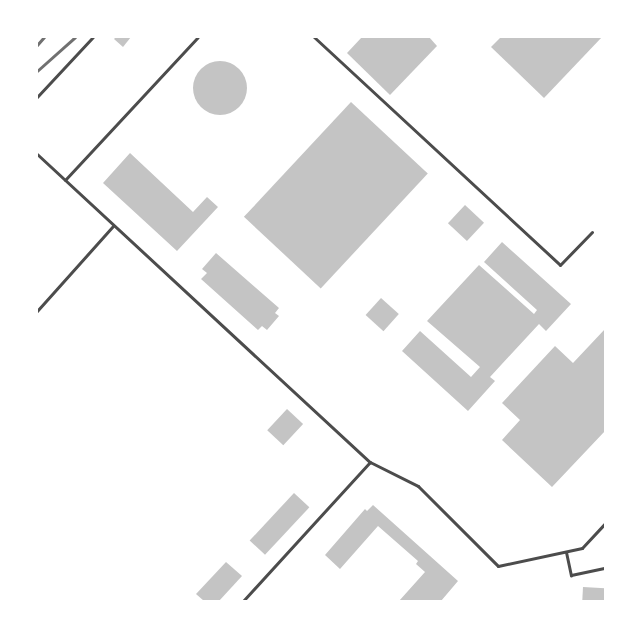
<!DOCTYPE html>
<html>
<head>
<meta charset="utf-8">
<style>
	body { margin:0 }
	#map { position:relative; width:642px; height:638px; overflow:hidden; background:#fff; font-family:Rubik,sans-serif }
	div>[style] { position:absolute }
	.building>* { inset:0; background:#c4c4c4; transform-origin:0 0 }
	.round { border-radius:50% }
	.service>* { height:3px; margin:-1.5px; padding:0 1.5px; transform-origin:1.5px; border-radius:1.5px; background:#4c4c4c }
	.rail>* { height:3px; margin:-1.5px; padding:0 1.5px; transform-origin:1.5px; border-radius:1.5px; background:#707070 }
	span { translate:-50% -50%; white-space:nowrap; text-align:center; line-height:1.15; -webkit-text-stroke:4px #fff; paint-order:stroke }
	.frame { position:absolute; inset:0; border:38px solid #fff; pointer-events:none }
</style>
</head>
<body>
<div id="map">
	<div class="building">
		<div style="clip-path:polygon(116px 37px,131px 37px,123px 47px,114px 39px)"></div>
		<div style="clip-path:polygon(362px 37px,429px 37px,437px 46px,390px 95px,347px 53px)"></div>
		<div style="clip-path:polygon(501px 37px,602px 37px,544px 98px,491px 47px)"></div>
		<div class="round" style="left:193px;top:61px;width:54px;height:54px"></div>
		<div style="left:351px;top:102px;width:105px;height:157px;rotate:43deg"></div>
		<div style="clip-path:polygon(130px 153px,193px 212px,207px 197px,218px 207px,177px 251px,103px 183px)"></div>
		<div style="left:465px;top:205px;width:26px;height:25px;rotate:43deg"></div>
		<div style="clip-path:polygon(502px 242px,571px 304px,546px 331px,539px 324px,490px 377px,495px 381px,468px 411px,402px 351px,420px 331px,471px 377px,480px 367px,427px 321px,479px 265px,534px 314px,537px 310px,484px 262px)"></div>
		<div style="clip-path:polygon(216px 253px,279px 308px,275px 313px,279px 316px,267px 330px,262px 326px,258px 330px,201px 279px,207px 273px,202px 269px)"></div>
		<div style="left:381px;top:298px;width:24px;height:23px;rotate:42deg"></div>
		<div style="clip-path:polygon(605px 329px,605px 431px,552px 487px,502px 440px,520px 420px,502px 403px,555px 346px,573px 363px)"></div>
		<div style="left:287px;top:409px;width:22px;height:29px;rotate:43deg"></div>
		<div style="left:294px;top:493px;width:21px;height:65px;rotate:43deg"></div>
		<div style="clip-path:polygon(373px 505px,458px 581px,441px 601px,399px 601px,425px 572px,416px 564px,418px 561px,378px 526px,340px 569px,325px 555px,365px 509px,367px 511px)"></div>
		<div style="clip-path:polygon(226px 562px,242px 576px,219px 601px,204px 601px,196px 594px)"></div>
		<div style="left:583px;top:587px;width:22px;height:14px;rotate:3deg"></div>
	</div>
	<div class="service">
		<div style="left:314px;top:37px;width:335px;rotate:42.8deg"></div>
		<div style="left:560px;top:265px;width:46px;rotate:-45.9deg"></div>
		<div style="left:37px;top:97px;width:82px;rotate:-47deg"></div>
		<div style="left:37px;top:154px;width:454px;rotate:42.8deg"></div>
		<div style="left:370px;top:462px;width:54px;rotate:26.6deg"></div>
		<div style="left:418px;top:486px;width:113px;rotate:45deg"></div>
		<div style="left:498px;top:566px;width:86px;rotate:-12.1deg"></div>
		<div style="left:582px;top:548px;width:34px;rotate:-47deg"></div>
		<div style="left:65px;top:180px;width:195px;rotate:-47.1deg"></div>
		<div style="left:37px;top:311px;width:114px;rotate:-48.2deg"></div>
		<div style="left:566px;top:552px;width:24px;rotate:78deg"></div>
		<div style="left:571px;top:575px;width:35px;rotate:-12deg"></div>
		<div style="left:243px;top:601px;width:188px;rotate:-47.6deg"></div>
	</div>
	<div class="rail">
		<div style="left:37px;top:45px;width:11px;rotate:-49deg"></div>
		<div style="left:37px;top:71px;width:51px;rotate:-41.8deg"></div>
	</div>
	<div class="frame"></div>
</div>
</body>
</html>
